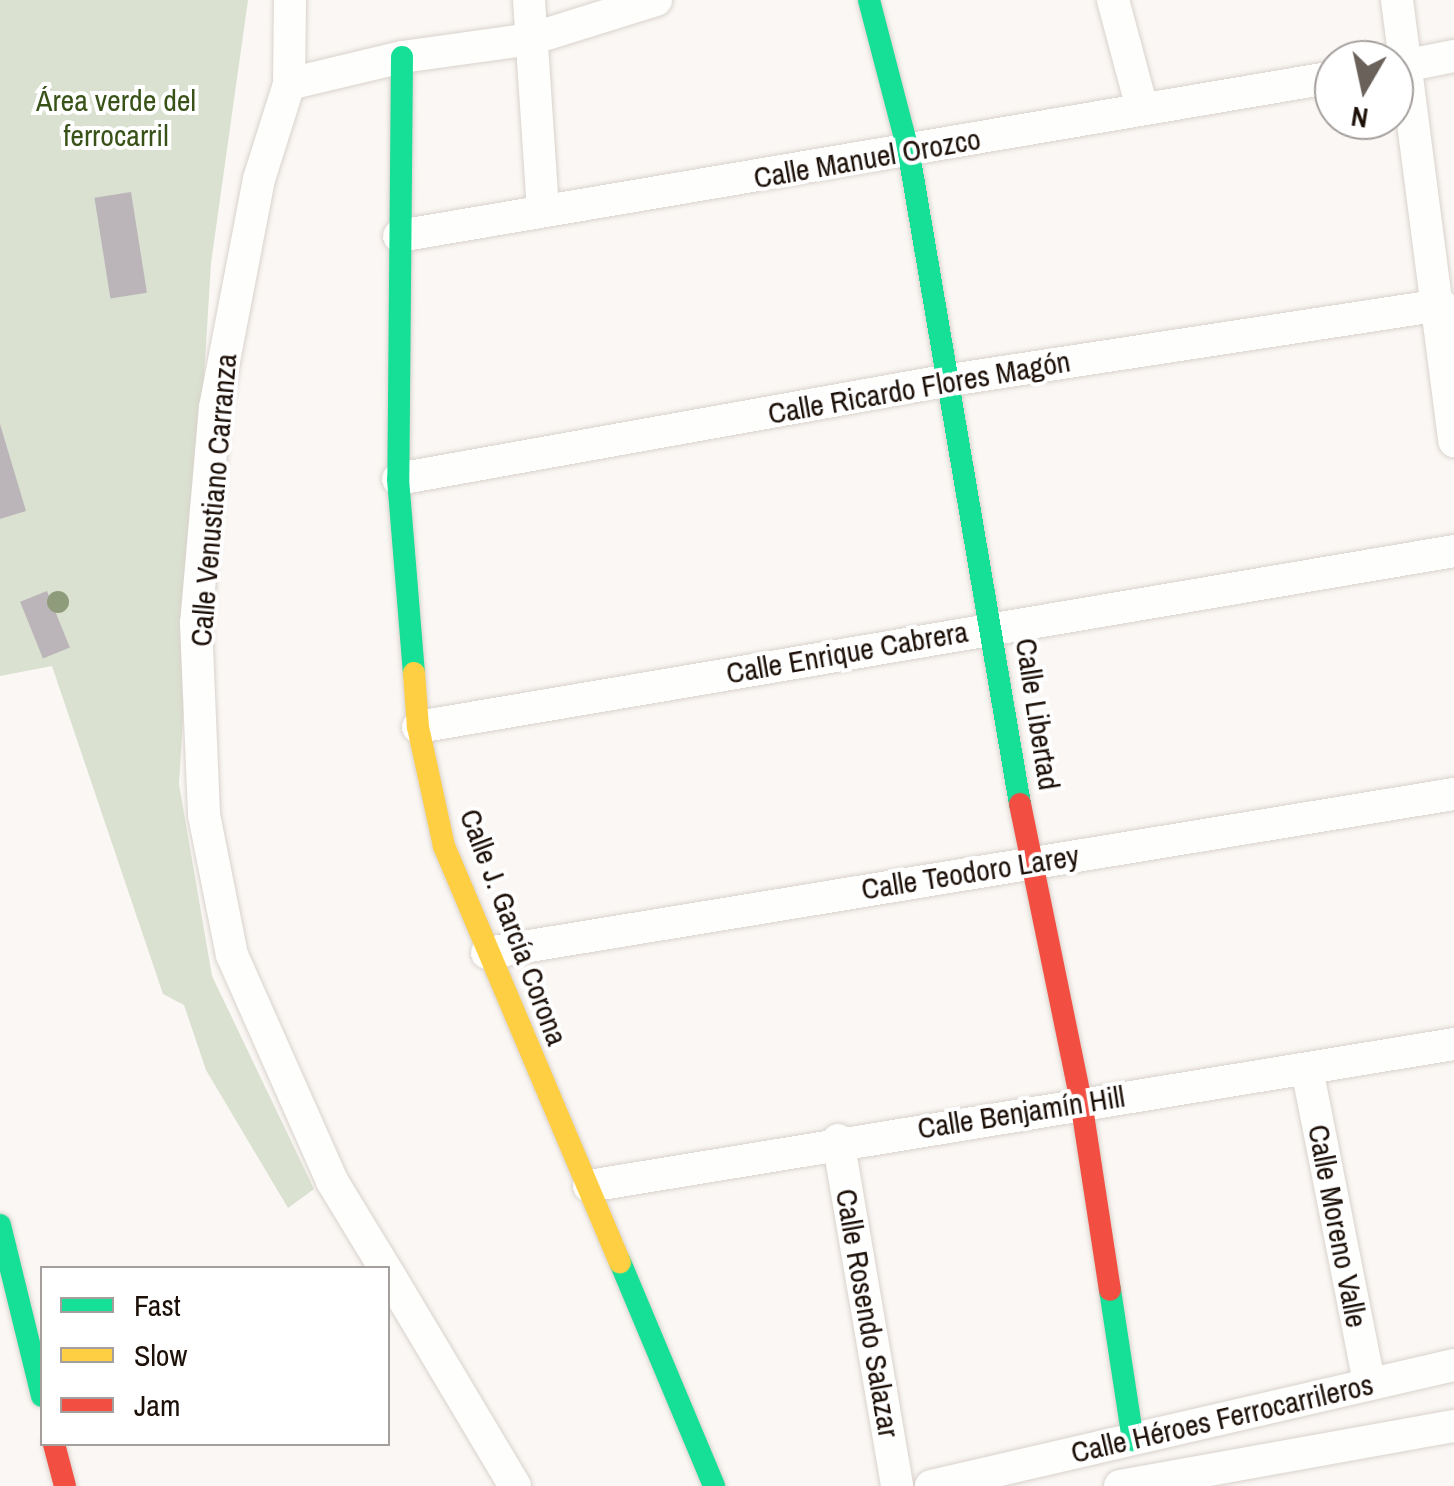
<!DOCTYPE html>
<html>
<head>
<meta charset="utf-8">
<style>
	body { margin:0 }
	#map { position:relative; width:1454px; height:1486px; overflow:hidden; background:#faf7f4; font-family:"Archivo Narrow",sans-serif }
	div>[style] { position:absolute }
	.green>* { inset:0; background:#dae1d0 }
	.building>* { inset:0; background:#bbb5ba; transform-origin:0 0 }
	.roads { filter:drop-shadow(0 0 2px #d9d2cc) drop-shadow(0 0 2px #d9d2cc) }
	.street>* { height:32px; margin:-16px; padding:0 16px; transform-origin:16px; border-radius:16px; background:#fefefd }
	.fast>* { height:22px; margin:-11px; padding:0 11px; transform-origin:11px; border-radius:11px; background:#16e098 }
	.slow>* { height:22px; margin:-11px; padding:0 11px; transform-origin:11px; border-radius:11px; background:#ffcf43 }
	.jam>* { height:22px; margin:-11px; padding:0 11px; transform-origin:11px; border-radius:11px; background:#f24e42 }
	.trees>* { width:22px; height:22px; margin:-11px; border-radius:50%; background:#8f9c7b }
	span { translate:-50% -50%; white-space:nowrap; text-align:center; line-height:1.15; -webkit-text-stroke:8px #fff; paint-order:stroke }
	.park-label { font-size:30px; color:#385218 }
	.street-label { font-size:30px; color:#1c1008 }
	.legend { position:absolute; left:40px; top:1266px; width:350px; height:180px; box-sizing:border-box; background:#fff; border:2px solid #a49f9c; margin:0; padding:12px 18px; list-style:none; font-size:30px; color:#1c1008 }
	.legend li { display:flex; align-items:center; gap:20px; height:50px }
	.legend b { width:50px; border:2px solid #a49f9c }
	.north { position:absolute; left:1314px; top:40px; width:100px; height:100px; box-sizing:border-box; background:#fff; border:2px solid #a49f9c; border-radius:50%; rotate:189deg; font-size:28px; font-weight:700; line-height:40px; text-align:center; color:#1c1008 }
	.north::after { content:''; display:block; margin:auto; width:35px; height:45px; background:#6a615b; clip-path:polygon(50% 0,100% 100%,50% 72%,0 100%) }
</style>
</head>
<body>
<div id="map">
	<div class="green">
		<div style="clip-path:polygon(0 0,248px 0,211px 263px,179px 784px,212px 976px,314px 1189px,288px 1208px,206px 1070px,184px 1005px,163px 994px,52px 666px,0 676px)"></div>
	</div>
	<div class="building">
		<div style="left:131px;top:192px;width:102px;height:37px;rotate:81deg"></div>
		<div style="clip-path:polygon(0 424px,26px 511px,0 519px)"></div>
		<div style="left:47px;top:591px;width:61px;height:29px;rotate:68deg"></div>
	</div>
	<div class="roads">
		<div class="street">
			<div style="left:290px;top:0;width:84px;rotate:90.7deg"></div>
			<div style="left:289px;top:84px;width:100px;rotate:107.5deg"></div>
			<div style="left:259px;top:179px;width:232px;rotate:100.9deg"></div>
			<div style="left:215px;top:407px;width:217px;rotate:95deg"></div>
			<div style="left:196px;top:623px;width:192px;rotate:87.6deg"></div>
			<div style="left:204px;top:815px;width:143px;rotate:78.7deg"></div>
			<div style="left:232px;top:955px;width:247px;rotate:66.1deg"></div>
			<div style="left:332px;top:1181px;width:102px;rotate:58.7deg"></div>
			<div style="left:529px;top:0;width:210px;rotate:86.2deg"></div>
			<div style="left:1113px;top:0;width:112px;rotate:75deg"></div>
			<div style="left:1397px;top:0;width:445px;rotate:82.6deg"></div>
			<div style="left:1394px;top:68px;width:61px;rotate:-11.3deg"></div>
			<div style="left:289px;top:84px;width:116px;rotate:-13.4deg"></div>
			<div style="left:402px;top:57px;width:130px;rotate:-7.9deg"></div>
			<div style="left:531px;top:39px;width:131px;rotate:-17.3deg"></div>
			<div style="left:399px;top:236px;width:948px;rotate:-9.65deg"></div>
			<div style="left:398px;top:479px;width:555px;rotate:-10.18deg"></div>
			<div style="left:944px;top:381px;width:503px;rotate:-8.69deg"></div>
			<div style="left:418px;top:727px;width:1051px;rotate:-9.64deg"></div>
			<div style="left:487px;top:953px;width:980px;rotate:-9.34deg"></div>
			<div style="left:1307px;top:1069px;width:319px;rotate:78.8deg"></div>
			<div style="left:838px;top:1140px;width:351px;rotate:80.3deg"></div>
			<div style="left:589px;top:1186px;width:877px;rotate:-9.32deg"></div>
			<div style="left:388px;top:1273px;width:248px;rotate:59.2deg"></div>
			<div style="left:931px;top:1486px;width:537px;rotate:-13.03deg"></div>
			<div style="left:1120px;top:1486px;width:339px;rotate:-10.2deg"></div>
		</div>
		<div class="fast">
			<div style="left:869px;top:0;width:159px;rotate:75.4deg"></div>
			<div style="left:909px;top:154px;width:659px;rotate:80.31deg"></div>
			<div style="left:402px;top:57px;width:422px;rotate:90.5deg"></div>
			<div style="left:398px;top:479px;width:195px;rotate:85.3deg"></div>
			<div style="left:0;top:1225px;width:176px;rotate:76.2deg"></div>
			<div style="left:620px;top:1262px;width:243px;rotate:67.2deg"></div>
			<div style="left:1110px;top:1290px;width:152px;rotate:81.3deg"></div>
		</div>
		<div class="slow">
			<div style="left:414px;top:673px;width:54px;rotate:85.8deg"></div>
			<div style="left:418px;top:727px;width:122px;rotate:77.7deg"></div>
			<div style="left:444px;top:846px;width:452px;rotate:67.1deg"></div>
		</div>
		<div class="jam">
			<div style="left:1020px;top:804px;width:303px;rotate:78.4deg"></div>
			<div style="left:1081px;top:1101px;width:191px;rotate:81.3deg"></div>
			<div style="left:54px;top:1444px;width:43px;rotate:75.3deg"></div>
		</div>
	</div>
	<div class="trees">
		<div style="left:58px;top:602px"></div>
	</div>
	<div class="park-label">
		<span style="left:116px;top:117px">Área verde del<br>ferrocarril</span>
	</div>
	<div class="street-label">
		<span style="left:867px;top:158px;rotate:-10deg">Calle Manuel Orozco</span>
		<span style="left:919px;top:387px;rotate:-10deg">Calle Ricardo Flores Magón</span>
		<span style="left:213px;top:500px;rotate:-85deg">Calle Venustiano Carranza</span>
		<span style="left:847px;top:652px;rotate:-10deg">Calle Enrique Cabrera</span>
		<span style="left:1038px;top:714px;rotate:81deg">Calle Libertad</span>
		<span style="left:970px;top:872px;rotate:-9deg">Calle Teodoro Larey</span>
		<span style="left:514px;top:927px;rotate:69deg">Calle J. García Corona</span>
		<span style="left:1021px;top:1112px;rotate:-9deg">Calle Benjamín Hill</span>
		<span style="left:1338px;top:1226px;rotate:79deg">Calle Moreno Valle</span>
		<span style="left:868px;top:1313px;rotate:80deg">Calle Rosendo Salazar</span>
		<span style="left:1222px;top:1418px;rotate:-13deg">Calle Héroes Ferrocarrileros</span>
	</div>
	<ul class="legend">
	<li><b style="height:12px;background:#16e098"></b>Fast</li>
	<li><b style="height:12px;background:#ffcf43"></b>Slow</li>
	<li><b style="height:12px;background:#f24e42"></b>Jam</li>
	</ul>
	<div class="north">N</div>
</div>
</body>
</html>
